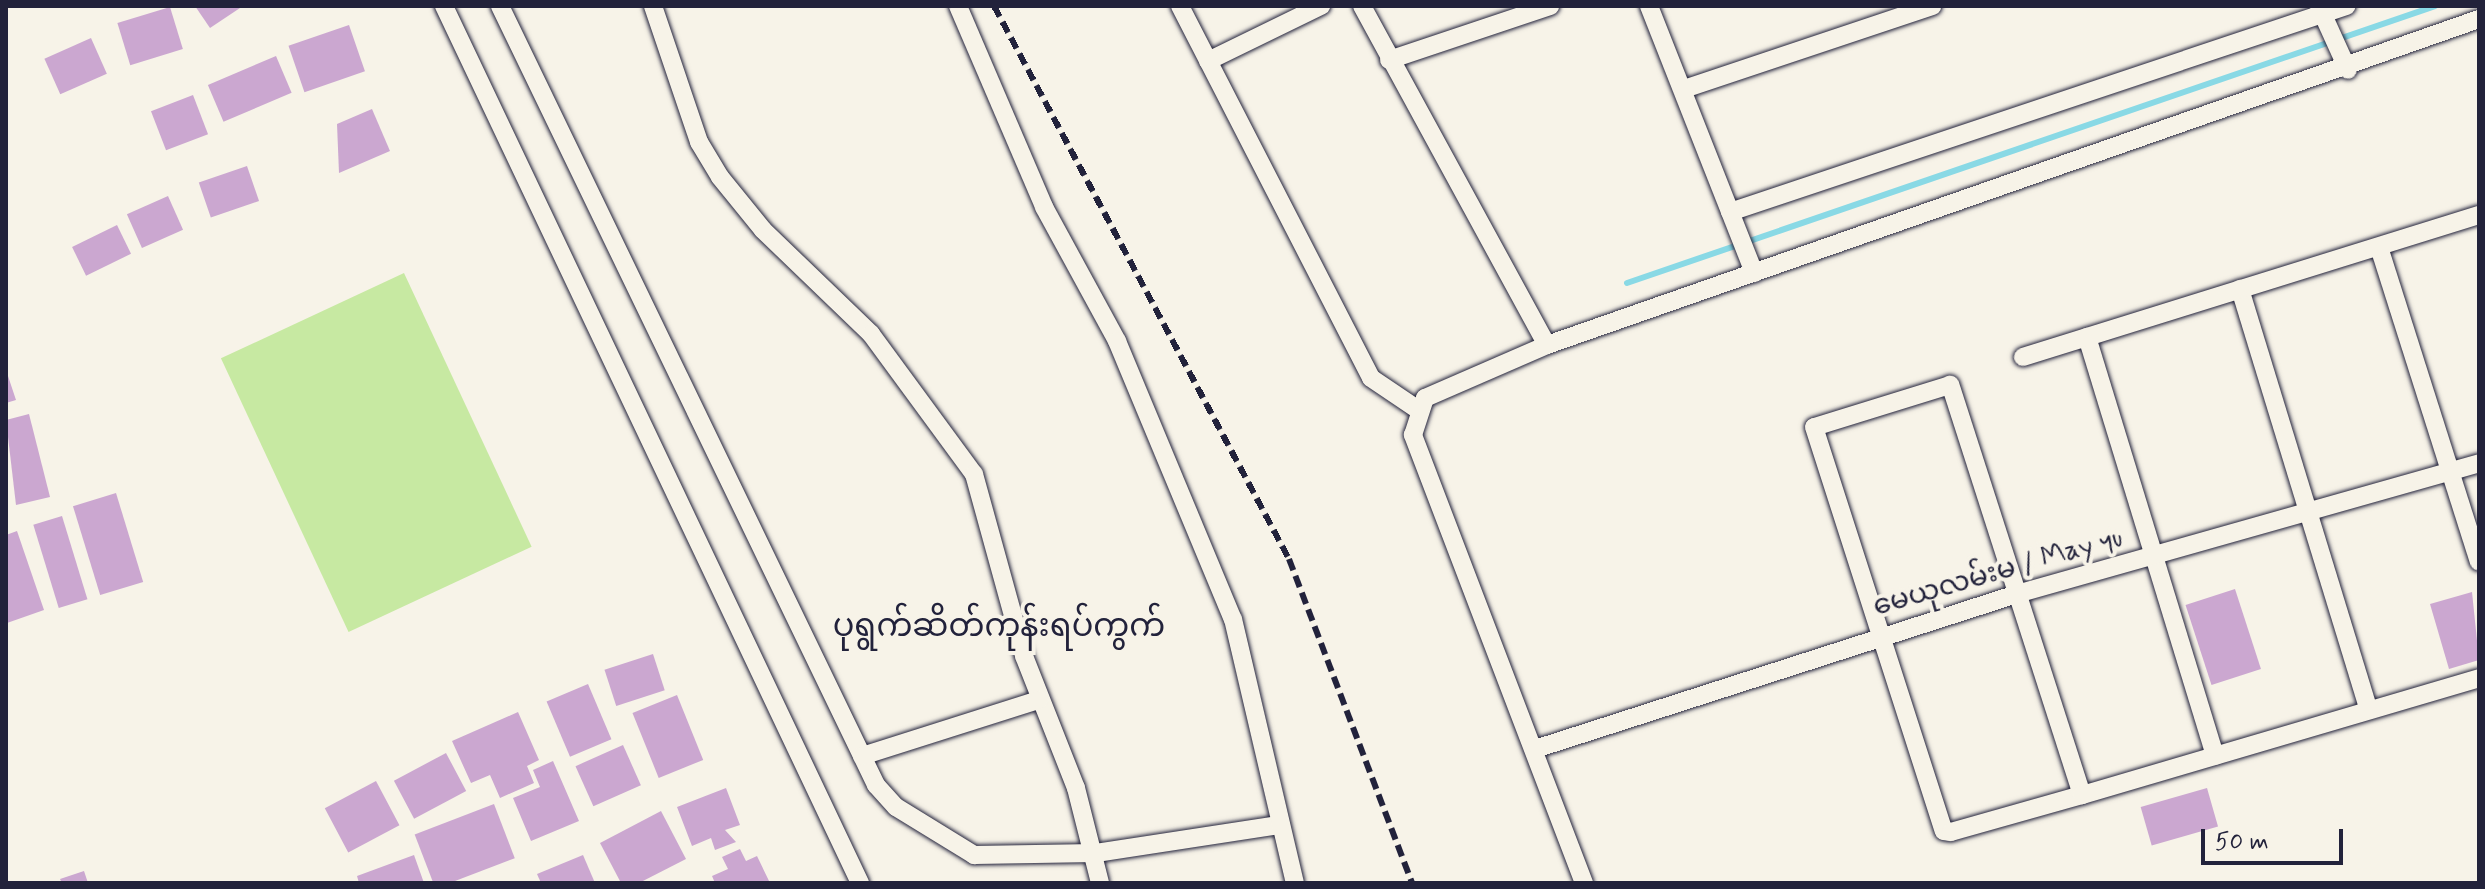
<!DOCTYPE html>
<html>
<head>
<meta charset="utf-8">
<style>
	body { margin:0 }
	#map { position:relative; width:2485px; height:889px; overflow:hidden; background:#f7f3e8; font-family:Mynerve,"Noto Sans Myanmar",sans-serif }
	div>[style] { position:absolute }
	.green>* { inset:0; background:#c7e9a2; transform-origin:0 0 }
	.stream>* { height:6px; margin:-3px; padding:0 3px; transform-origin:3px; border-radius:3px; background:#89d9e5 }
	.building>* { inset:0; background:#cba7d0; transform-origin:0 0 }
	.roads { filter:drop-shadow(0 0 2px #22223b) drop-shadow(0 0 2px #22223b) }
	.street>* { height:18px; margin:-9px; padding:0 9px; transform-origin:9px; border-radius:9px; background:#f7f3e8 }
	.rail>* { height:6px; margin-top:-3px; transform-origin:0; background:repeating-linear-gradient(90deg,#22223b 0 12px,transparent 0 18px) }
	span { translate:-50% -50%; white-space:nowrap; text-align:center; line-height:1.15; -webkit-text-stroke:8px #f7f3e8; paint-order:stroke }
	.street-label { font-size:28px; color:#22223b }
	.quarter-label { font-size:32px; color:#22223b }
	.frame { position:absolute; inset:0; border:8px solid #22223b; pointer-events:none }
	.scale { position:absolute; left:2201px; top:829px; width:142px; height:36px; box-sizing:border-box; border:4px solid #22223b; border-top:0; padding-left:10px; font-size:24px; line-height:28px; white-space:nowrap; color:#22223b; -webkit-text-stroke:6px #f7f3e8; paint-order:stroke }
</style>
</head>
<body>
<div id="map">
	<div class="green">
		<div style="left:404px;top:273px;width:302px;height:202px;rotate:65deg"></div>
	</div>
	<div class="stream">
		<div style="left:1627px;top:283px;width:854px;rotate:-18.92deg"></div>
	</div>
	<div class="building">
		<div style="clip-path:polygon(195px 6px,243px 6px,210px 28px)"></div>
		<div style="left:170px;top:7px;width:44px;height:55px;rotate:73deg"></div>
		<div style="left:349px;top:25px;width:49px;height:64px;rotate:71deg"></div>
		<div style="left:91px;top:38px;width:39px;height:51px;rotate:66deg"></div>
		<div style="left:276px;top:56px;width:40px;height:74px;rotate:67deg"></div>
		<div style="left:193px;top:95px;width:42px;height:45px;rotate:69deg"></div>
		<div style="clip-path:polygon(372px 109px,390px 151px,339px 173px,337px 124px)"></div>
		<div style="left:247px;top:166px;width:37px;height:51px;rotate:71deg"></div>
		<div style="left:168px;top:196px;width:37px;height:45px;rotate:66deg"></div>
		<div style="left:117px;top:225px;width:32px;height:50px;rotate:64deg"></div>
		<div style="clip-path:polygon(6px 370px,16px 400px,6px 403px)"></div>
		<div style="clip-path:polygon(29px 414px,50px 497px,16px 505px,6px 420px)"></div>
		<div style="left:116px;top:493px;width:93px;height:45px;rotate:73deg"></div>
		<div style="left:62px;top:516px;width:87px;height:30px;rotate:73deg"></div>
		<div style="clip-path:polygon(17px 531px,44px 610px,7px 623px,6px 535px)"></div>
		<div style="left:2235px;top:589px;width:84px;height:52px;rotate:72deg"></div>
		<div style="clip-path:polygon(2472px 592px,2479px 660px,2449px 669px,2430px 604px)"></div>
		<div style="left:653px;top:654px;width:38px;height:51px;rotate:72deg"></div>
		<div style="left:588px;top:684px;width:60px;height:45px;rotate:67deg"></div>
		<div style="left:677px;top:695px;width:70px;height:48px;rotate:68deg"></div>
		<div style="clip-path:polygon(518px 712px,539px 760px,527px 766px,534px 783px,500px 798px,490px 775px,471px 783px,452px 741px)"></div>
		<div style="left:623px;top:745px;width:44px;height:52px;rotate:66deg"></div>
		<div style="left:446px;top:753px;width:43px;height:59px;rotate:62deg"></div>
		<div style="clip-path:polygon(553px 761px,579px 821px,531px 841px,513px 798px,540px 787px,533px 770px)"></div>
		<div style="left:376px;top:781px;width:50px;height:58px;rotate:62deg"></div>
		<div style="clip-path:polygon(726px 788px,740px 825px,725px 830px,736px 842px,715px 850px,711px 838px,692px 846px,677px 807px)"></div>
		<div style="left:2207px;top:788px;width:40px;height:69px;rotate:74deg"></div>
		<div style="left:494px;top:804px;width:58px;height:85px;rotate:69deg"></div>
		<div style="clip-path:polygon(661px 811px,686px 859px,639px 883px,621px 883px,600px 843px)"></div>
		<div style="clip-path:polygon(740px 849px,746px 861px,757px 856px,770px 883px,715px 883px,712px 876px,728px 869px,722px 857px)"></div>
		<div style="clip-path:polygon(414px 855px,424px 883px,359px 883px,357px 876px)"></div>
		<div style="clip-path:polygon(583px 855px,595px 883px,541px 883px,537px 874px)"></div>
		<div style="clip-path:polygon(84px 871px,88px 883px,62px 883px,60px 879px)"></div>
	</div>
	<div class="roads">
		<div class="street">
			<div style="left:444px;top:6px;width:971px;rotate:64.62deg"></div>
			<div style="left:500px;top:6px;width:865px;rotate:64.23deg"></div>
			<div style="left:876px;top:785px;width:30px;rotate:48deg"></div>
			<div style="left:896px;top:807px;width:92px;rotate:31.6deg"></div>
			<div style="left:974px;top:855px;width:122px;rotate:-0.9deg"></div>
			<div style="left:1096px;top:853px;width:185px;rotate:-8.7deg"></div>
			<div style="left:653px;top:6px;width:144px;rotate:71.3deg"></div>
			<div style="left:699px;top:142px;width:41px;rotate:59deg"></div>
			<div style="left:720px;top:177px;width:68px;rotate:50.9deg"></div>
			<div style="left:763px;top:230px;width:150px;rotate:43.9deg"></div>
			<div style="left:871px;top:334px;width:174px;rotate:53.7deg"></div>
			<div style="left:974px;top:474px;width:189px;rotate:74.6deg"></div>
			<div style="left:1024px;top:656px;width:142px;rotate:68.5deg"></div>
			<div style="left:1076px;top:788px;width:98px;rotate:75.8deg"></div>
			<div style="left:958px;top:6px;width:219px;rotate:66.8deg"></div>
			<div style="left:1044px;top:207px;width:153px;rotate:61.4deg"></div>
			<div style="left:1117px;top:341px;width:301px;rotate:67.4deg"></div>
			<div style="left:1233px;top:619px;width:271px;rotate:76.8deg"></div>
			<div style="left:1180px;top:6px;width:418px;rotate:62.8deg"></div>
			<div style="left:1371px;top:378px;width:55px;rotate:34deg"></div>
			<div style="left:1362px;top:6px;width:386px;rotate:61.4deg"></div>
			<div style="left:1649px;top:6px;width:287px;rotate:68.5deg"></div>
			<div style="left:2319px;top:6px;width:70px;rotate:65.6deg"></div>
			<div style="left:1389px;top:60px;width:170px;rotate:-18.5deg"></div>
			<div style="left:1208px;top:61px;width:126px;rotate:-26deg"></div>
			<div style="left:1684px;top:89px;width:262px;rotate:-18.5deg"></div>
			<div style="left:1730px;top:212px;width:650px;rotate:-18.49deg"></div>
			<div style="left:2379px;top:247px;width:330px;rotate:72.4deg"></div>
			<div style="left:2240px;top:289px;width:440px;rotate:73deg"></div>
			<div style="left:2087px;top:337px;width:438px;rotate:73deg"></div>
			<div style="left:2023px;top:357px;width:478px;rotate:-17.3deg"></div>
			<div style="left:1535px;top:749px;width:506px;rotate:-17.83deg"></div>
			<div style="left:2017px;top:594px;width:480px;rotate:-15.8deg"></div>
			<div style="left:862px;top:756px;width:186px;rotate:-17.6deg"></div>
			<div style="left:2082px;top:795px;width:431px;rotate:-107.8deg"></div>
			<div style="left:1950px;top:385px;width:142px;rotate:162.8deg"></div>
			<div style="left:1814px;top:427px;width:424px;rotate:72.2deg"></div>
			<div style="left:1944px;top:831px;width:7px;rotate:8deg"></div>
			<div style="left:1951px;top:832px;width:136px;rotate:-15.8deg"></div>
			<div style="left:2082px;top:795px;width:414px;rotate:-16.4deg"></div>
			<div style="left:1584px;top:883px;width:480px;rotate:-110.9deg"></div>
			<div style="left:1413px;top:435px;width:39px;rotate:-72deg"></div>
			<div style="left:1425px;top:398px;width:133px;rotate:-23.5deg"></div>
			<div style="left:1547px;top:345px;width:987px;rotate:-19.28deg"></div>
		</div>
	</div>
	<div class="rail">
		<div style="left:994px;top:6px;width:627px;rotate:61.92deg"></div>
		<div style="left:1289px;top:559px;width:347px;rotate:69.2deg"></div>
	</div>
	<div class="street-label">
		<span style="left:1998px;top:573px;rotate:-16deg">မေယုလမ်းမ / May yu</span>
	</div>
	<div class="quarter-label">
		<span style="left:999px;top:627px">ပုရွက်ဆိတ်ကုန်းရပ်ကွက်</span>
	</div>
	<div class="frame"></div>
	<div class="scale">50 m</div>
</div>
</body>
</html>
